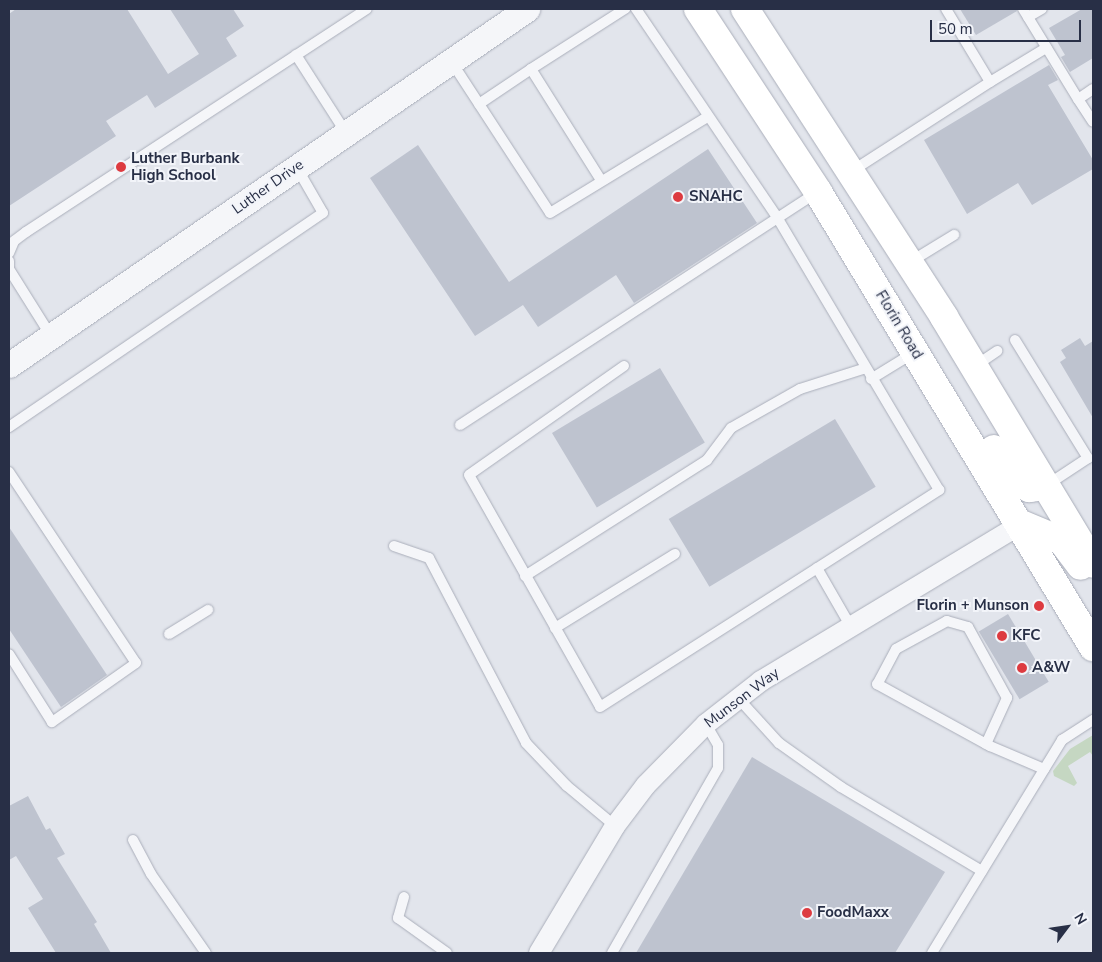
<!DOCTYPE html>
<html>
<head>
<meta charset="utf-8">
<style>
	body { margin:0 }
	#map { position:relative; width:1102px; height:962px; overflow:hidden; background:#e2e5ec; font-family:"Nunito Sans",sans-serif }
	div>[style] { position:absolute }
	.green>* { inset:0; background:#c5d7c2 }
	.building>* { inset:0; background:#bec3cf; transform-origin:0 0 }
	.roads { filter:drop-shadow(0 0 1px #aaaeba) drop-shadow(0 0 1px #aaaeba) }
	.service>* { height:10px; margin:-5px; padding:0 5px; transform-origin:5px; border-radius:5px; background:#f5f6f9 }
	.minor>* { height:20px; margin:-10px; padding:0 10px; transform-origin:10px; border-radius:10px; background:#f5f6f9 }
	.tertiary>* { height:25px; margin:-12.5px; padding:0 12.5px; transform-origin:12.5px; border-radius:12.5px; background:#f5f6f9 }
	.primary>* { height:28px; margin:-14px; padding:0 14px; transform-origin:14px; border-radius:14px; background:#fff }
	.dots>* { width:14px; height:14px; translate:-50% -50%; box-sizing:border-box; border:2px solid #f2f4f9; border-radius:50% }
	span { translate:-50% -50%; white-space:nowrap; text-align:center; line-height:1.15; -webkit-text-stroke:4px #f2f4f9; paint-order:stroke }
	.poi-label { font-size:15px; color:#282f46; font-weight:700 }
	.left { translate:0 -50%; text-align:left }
	.right { translate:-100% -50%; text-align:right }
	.street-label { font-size:15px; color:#282f46 }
	.frame { position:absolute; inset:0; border:10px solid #282f46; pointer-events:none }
	.north { position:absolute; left:1042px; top:902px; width:50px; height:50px; -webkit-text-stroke:4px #f2f4f9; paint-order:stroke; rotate:59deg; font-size:14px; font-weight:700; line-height:20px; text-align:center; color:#282f46 }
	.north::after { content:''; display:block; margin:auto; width:18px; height:22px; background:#282f46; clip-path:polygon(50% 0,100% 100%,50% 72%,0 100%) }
	.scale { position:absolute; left:930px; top:20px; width:151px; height:22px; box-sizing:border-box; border:2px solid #282f46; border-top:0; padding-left:6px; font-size:15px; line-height:18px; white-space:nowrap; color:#282f46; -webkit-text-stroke:4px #f2f4f9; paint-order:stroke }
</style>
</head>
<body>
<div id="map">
	<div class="green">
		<div style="clip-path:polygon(1093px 735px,1093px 756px,1090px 752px,1068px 766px,1077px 783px,1074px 786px,1054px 776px,1053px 771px,1070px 749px)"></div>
	</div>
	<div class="building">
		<div style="clip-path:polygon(16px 9px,127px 9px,168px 74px,199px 54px,170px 9px,233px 9px,244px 26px,226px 38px,237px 56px,155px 108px,147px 95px,106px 121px,116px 136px,9px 206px,9px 14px)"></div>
		<div style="clip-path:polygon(960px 9px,1016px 9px,1017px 11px,976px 35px)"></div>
		<div style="clip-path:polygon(1082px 9px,1093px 9px,1093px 58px,1070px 72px,1061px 57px,1065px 55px,1049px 28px)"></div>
		<div style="clip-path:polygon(1049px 65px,1058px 80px,1048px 85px,1093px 160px,1093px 169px,1032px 205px,1018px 183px,967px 214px,924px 140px)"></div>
		<div style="clip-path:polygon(418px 145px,509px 282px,708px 149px,757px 223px,634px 303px,616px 275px,538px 327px,523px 305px,475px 336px,370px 178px)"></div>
		<div style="clip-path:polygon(1080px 338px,1085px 346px,1093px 341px,1093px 418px,1060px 362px,1066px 358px,1061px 350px)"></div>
		<div style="left:660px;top:368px;width:87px;height:126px;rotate:59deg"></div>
		<div style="left:835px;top:419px;width:79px;height:194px;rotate:59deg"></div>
		<div style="clip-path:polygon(9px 527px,107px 675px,61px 707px,9px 629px)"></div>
		<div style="left:1008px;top:614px;width:79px;height:34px;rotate:59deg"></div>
		<div style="clip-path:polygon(752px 757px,945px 872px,895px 953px,636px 953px)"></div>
		<div style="clip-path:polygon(28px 796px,46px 830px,50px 828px,65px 854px,57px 858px,97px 922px,94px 924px,111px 953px,56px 953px,28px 908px,43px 899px,16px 856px,9px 860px,9px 806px)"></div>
	</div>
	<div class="roads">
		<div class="service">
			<div style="left:946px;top:9px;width:85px;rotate:58.9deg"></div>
			<div style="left:990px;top:82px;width:66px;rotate:-31.3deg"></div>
			<div style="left:1023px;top:9px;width:105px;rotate:58.6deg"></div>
			<div style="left:1028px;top:17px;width:16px;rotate:-30deg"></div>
			<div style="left:296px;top:55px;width:93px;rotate:57.3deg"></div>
			<div style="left:451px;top:61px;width:181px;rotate:56.9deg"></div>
			<div style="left:550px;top:213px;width:184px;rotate:-31.4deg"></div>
			<div style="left:531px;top:69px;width:112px;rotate:-32.6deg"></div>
			<div style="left:1093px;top:89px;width:18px;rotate:146deg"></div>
			<div style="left:1078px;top:99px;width:27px;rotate:57deg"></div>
			<div style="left:479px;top:104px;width:63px;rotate:-33.9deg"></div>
			<div style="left:531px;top:69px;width:131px;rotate:57.8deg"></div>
			<div style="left:852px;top:171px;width:164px;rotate:-32.8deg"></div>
			<div style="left:9px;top:253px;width:13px;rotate:-67deg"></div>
			<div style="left:14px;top:241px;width:15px;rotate:-37deg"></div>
			<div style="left:26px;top:232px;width:407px;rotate:-33.2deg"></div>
			<div style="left:9px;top:261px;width:8px;rotate:90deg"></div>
			<div style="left:9px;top:269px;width:79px;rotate:57.9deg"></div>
			<div style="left:910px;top:262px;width:52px;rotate:-31.5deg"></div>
			<div style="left:1015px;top:340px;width:139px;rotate:58.3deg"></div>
			<div style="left:1088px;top:458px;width:49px;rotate:146.6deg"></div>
			<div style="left:624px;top:366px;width:189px;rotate:144.9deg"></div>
			<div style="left:469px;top:475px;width:266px;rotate:60.5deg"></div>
			<div style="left:600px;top:707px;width:403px;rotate:-32.6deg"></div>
			<div style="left:939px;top:490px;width:314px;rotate:-120.7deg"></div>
			<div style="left:779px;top:220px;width:255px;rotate:-124.1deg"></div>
			<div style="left:975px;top:366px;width:27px;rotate:-34deg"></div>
			<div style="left:871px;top:379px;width:52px;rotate:-31.5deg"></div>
			<div style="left:460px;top:425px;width:426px;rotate:-33.1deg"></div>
			<div style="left:9px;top:427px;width:380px;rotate:-34.3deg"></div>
			<div style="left:323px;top:213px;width:52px;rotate:-120deg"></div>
			<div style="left:9px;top:472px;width:229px;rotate:56.4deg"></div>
			<div style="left:136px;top:663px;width:103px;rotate:144.9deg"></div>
			<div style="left:52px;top:722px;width:80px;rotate:-122.3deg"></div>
			<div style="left:394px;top:546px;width:37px;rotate:19deg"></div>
			<div style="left:429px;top:558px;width:209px;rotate:62.3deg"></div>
			<div style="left:526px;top:743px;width:59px;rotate:46.4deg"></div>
			<div style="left:567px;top:786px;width:62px;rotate:39.8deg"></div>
			<div style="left:817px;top:568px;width:68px;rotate:60deg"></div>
			<div style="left:525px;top:576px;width:216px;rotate:-32.5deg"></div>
			<div style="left:707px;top:460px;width:40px;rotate:-53deg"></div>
			<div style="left:731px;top:428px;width:79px;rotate:-29.5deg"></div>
			<div style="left:800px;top:389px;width:66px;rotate:-17.6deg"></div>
			<div style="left:555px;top:628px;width:141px;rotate:-31.7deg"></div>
			<div style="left:169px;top:634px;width:46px;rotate:-31.6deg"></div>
			<div style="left:738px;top:698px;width:61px;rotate:47.7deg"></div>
			<div style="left:779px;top:743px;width:76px;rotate:35.4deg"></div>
			<div style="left:841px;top:787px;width:164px;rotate:30.8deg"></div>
			<div style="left:986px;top:744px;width:51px;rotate:-65.5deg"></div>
			<div style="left:1007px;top:698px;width:81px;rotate:-118.8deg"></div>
			<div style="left:968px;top:627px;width:22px;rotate:-164deg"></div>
			<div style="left:947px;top:621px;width:58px;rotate:151.2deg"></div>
			<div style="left:896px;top:649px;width:40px;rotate:118deg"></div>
			<div style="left:877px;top:684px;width:129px;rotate:28.8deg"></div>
			<div style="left:990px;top:746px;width:59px;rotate:23.1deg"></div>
			<div style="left:133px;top:840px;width:38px;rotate:62deg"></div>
			<div style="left:151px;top:874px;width:96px;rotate:55.2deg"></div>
			<div style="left:404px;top:897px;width:22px;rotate:106deg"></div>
			<div style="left:398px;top:918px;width:60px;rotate:35.5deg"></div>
			<div style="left:612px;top:953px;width:213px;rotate:-60.2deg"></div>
			<div style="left:718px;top:768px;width:23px;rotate:-90deg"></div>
			<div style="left:718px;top:745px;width:24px;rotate:-120deg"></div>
			<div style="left:932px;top:953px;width:250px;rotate:-58.6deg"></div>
			<div style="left:1062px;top:740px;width:37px;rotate:-33deg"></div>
		</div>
		<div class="minor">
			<div style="left:539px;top:953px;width:148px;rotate:-59.1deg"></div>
			<div style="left:615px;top:826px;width:51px;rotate:-52.9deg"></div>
			<div style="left:646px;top:785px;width:86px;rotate:-45.5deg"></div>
			<div style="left:706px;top:724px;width:70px;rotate:-38deg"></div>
			<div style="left:761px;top:681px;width:304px;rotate:-31.1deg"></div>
		</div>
		<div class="tertiary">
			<div style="left:9px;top:365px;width:629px;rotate:-34.5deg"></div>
		</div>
		<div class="primary">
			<div style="left:698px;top:9px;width:219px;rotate:56.7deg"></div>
			<div style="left:818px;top:192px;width:532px;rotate:58.85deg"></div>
			<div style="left:745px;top:9px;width:367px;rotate:57.1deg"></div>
			<div style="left:944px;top:317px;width:288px;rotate:58.9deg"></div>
			<div style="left:994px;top:449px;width:41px;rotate:52.9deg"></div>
			<div style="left:1019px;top:482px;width:12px;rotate:31deg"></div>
			<div style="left:1029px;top:488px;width:17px;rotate:-7deg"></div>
			<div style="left:1021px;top:524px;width:44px;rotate:22.5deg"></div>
			<div style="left:1062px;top:541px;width:31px;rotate:53deg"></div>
		</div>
	</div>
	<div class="dots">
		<div style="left:121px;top:167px;background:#dd3b40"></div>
		<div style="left:678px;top:197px;background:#dd3b40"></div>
		<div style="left:1039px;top:606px;background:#dd3b40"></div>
		<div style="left:1002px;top:636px;background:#dd3b40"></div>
		<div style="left:1022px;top:668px;background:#dd3b40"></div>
		<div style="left:807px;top:913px;background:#dd3b40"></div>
	</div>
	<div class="poi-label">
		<span class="left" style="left:131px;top:167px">Luther Burbank<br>High School</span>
		<span class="left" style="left:689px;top:197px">SNAHC</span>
		<span class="right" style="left:1029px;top:606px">Florin + Munson</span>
		<span class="left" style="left:1012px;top:636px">KFC</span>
		<span class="left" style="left:1032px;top:668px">A&amp;W</span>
		<span class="left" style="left:817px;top:913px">FoodMaxx</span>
	</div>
	<div class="street-label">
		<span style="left:268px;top:187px;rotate:-35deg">Luther Drive</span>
		<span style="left:899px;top:325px;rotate:59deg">Florin Road</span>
		<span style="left:742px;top:698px;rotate:-37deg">Munson Way</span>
	</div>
	<div class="frame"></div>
	<div class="north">N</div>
	<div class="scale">50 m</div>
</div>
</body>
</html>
